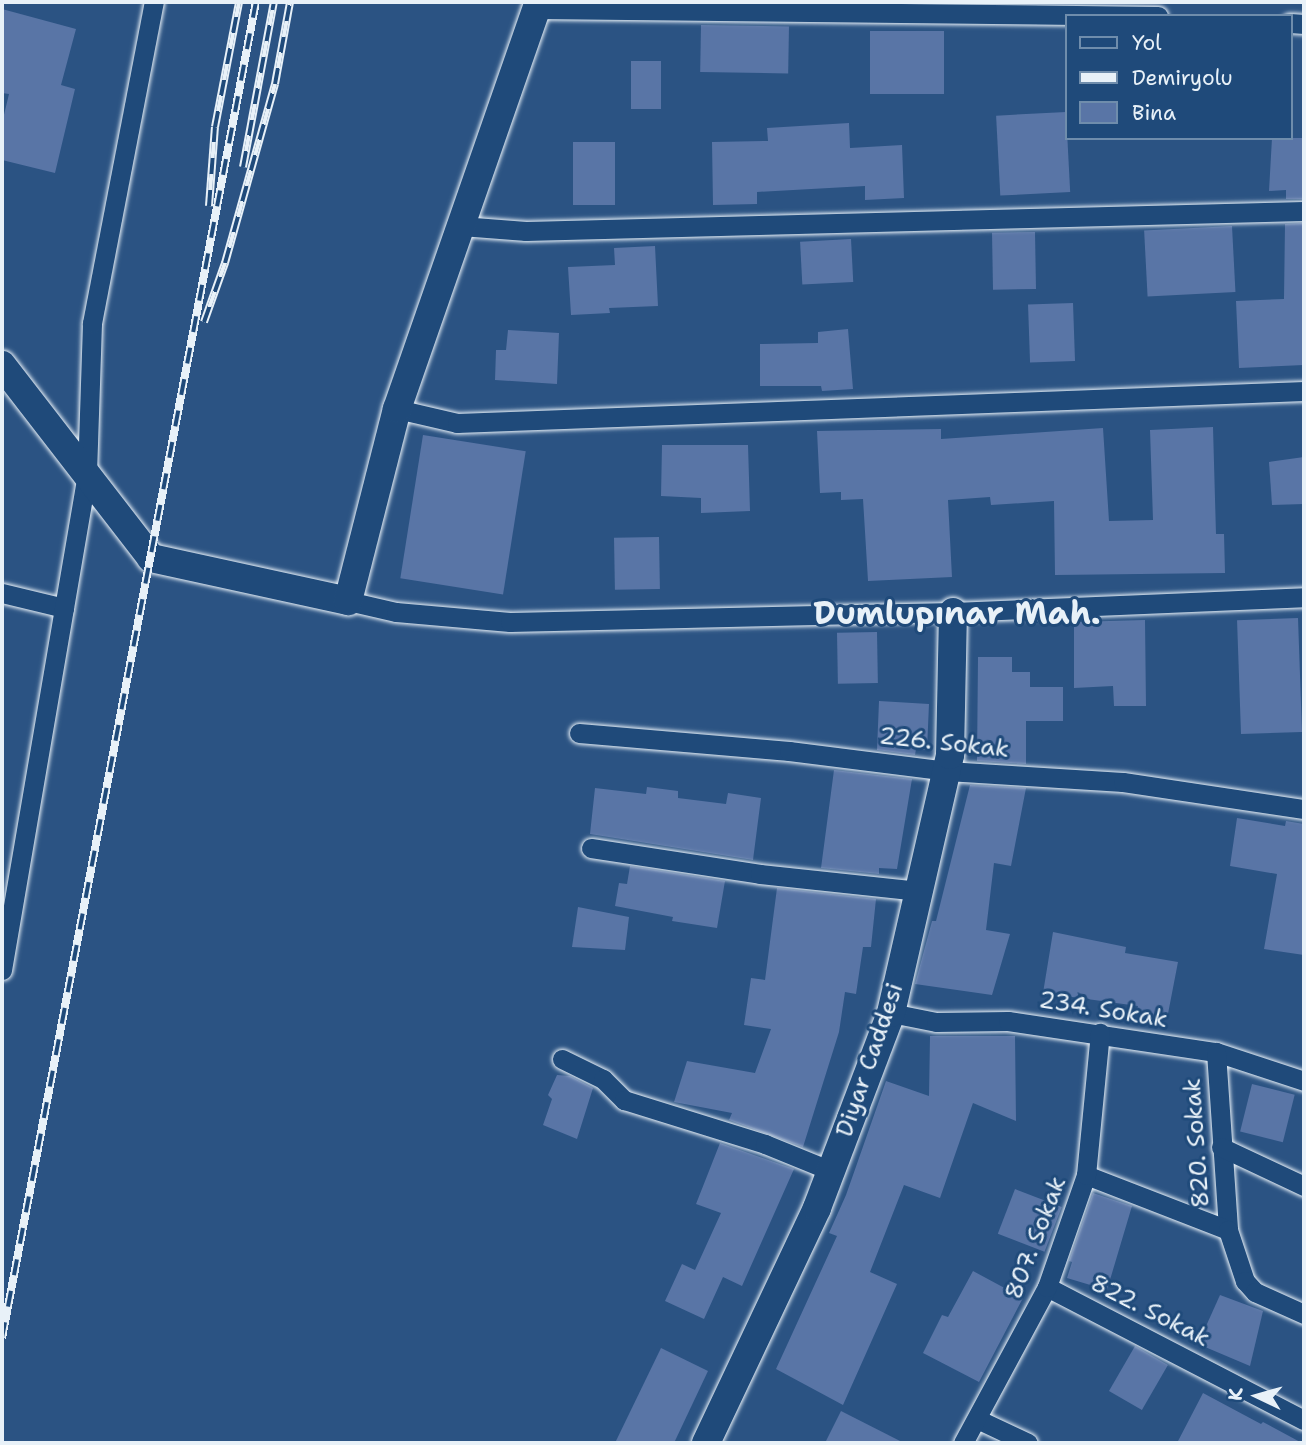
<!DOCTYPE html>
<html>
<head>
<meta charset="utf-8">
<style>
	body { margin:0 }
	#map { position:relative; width:1306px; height:1445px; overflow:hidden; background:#2b5383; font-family:"Shantell Sans",sans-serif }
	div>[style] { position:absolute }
	.building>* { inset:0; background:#5975a6; transform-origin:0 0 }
	.roads { filter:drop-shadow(0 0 2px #e8f1f8) drop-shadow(0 0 2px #e8f1f8) }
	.street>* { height:19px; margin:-9.5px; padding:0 9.5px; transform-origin:9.5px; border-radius:9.5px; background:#1f4a7a }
	.secondary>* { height:28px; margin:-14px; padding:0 14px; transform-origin:14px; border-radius:14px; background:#1f4a7a }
	.rail>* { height:8px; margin-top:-4px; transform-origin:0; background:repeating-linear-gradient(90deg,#1f4a7a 0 16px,#e8f1f8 0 32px); box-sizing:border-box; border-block:2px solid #e8f1f8 }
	span { translate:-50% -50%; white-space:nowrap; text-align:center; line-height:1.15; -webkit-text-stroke:6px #1f4a7a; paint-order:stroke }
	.street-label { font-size:24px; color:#e8f1f8 }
	.district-label { font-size:32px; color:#e8f1f8; font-weight:700 }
	.frame { position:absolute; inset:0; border:4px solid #e8f1f8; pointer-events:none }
	.legend { position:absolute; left:1065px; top:14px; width:228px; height:126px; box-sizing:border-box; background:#1f4a7a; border:2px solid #6f8dac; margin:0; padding:9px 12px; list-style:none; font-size:21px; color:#e8f1f8 }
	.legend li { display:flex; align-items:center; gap:14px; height:35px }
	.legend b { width:35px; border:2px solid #6f8dac }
	.north { position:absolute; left:1222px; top:1361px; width:70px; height:70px; -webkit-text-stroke:5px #1f4a7a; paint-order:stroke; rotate:275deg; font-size:19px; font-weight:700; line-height:28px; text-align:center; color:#e8f1f8 }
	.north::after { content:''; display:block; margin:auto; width:24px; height:32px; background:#e8f1f8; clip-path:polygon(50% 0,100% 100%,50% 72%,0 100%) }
</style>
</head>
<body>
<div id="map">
	<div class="building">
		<div style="clip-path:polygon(2px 9px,76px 29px,61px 85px,75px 89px,55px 173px,2px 160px,2px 123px,9px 94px,2px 93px)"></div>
		<div style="left:701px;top:25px;width:88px;height:47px;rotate:1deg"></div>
		<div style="left:870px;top:31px;width:74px;height:63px"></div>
		<div style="left:631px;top:61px;width:30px;height:48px"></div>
		<div style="left:1066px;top:112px;width:80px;height:70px;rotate:87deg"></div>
		<div style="clip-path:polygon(849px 123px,850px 148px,902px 145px,904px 198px,865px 200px,865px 186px,757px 192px,757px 204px,713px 205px,712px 142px,768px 141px,767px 128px)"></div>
		<div style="clip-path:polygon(1272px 138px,1304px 138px,1304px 199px,1286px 199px,1286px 190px,1269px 191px)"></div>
		<div style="left:573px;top:142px;width:42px;height:63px"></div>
		<div style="clip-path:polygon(1304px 223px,1304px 365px,1239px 368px,1236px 301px,1284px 299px,1285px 224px)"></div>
		<div style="left:1232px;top:226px;width:66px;height:88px;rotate:87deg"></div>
		<div style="left:1035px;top:232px;width:57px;height:43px;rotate:89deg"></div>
		<div style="left:851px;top:239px;width:43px;height:51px;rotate:87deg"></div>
		<div style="clip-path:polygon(655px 246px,658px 306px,609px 308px,610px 313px,571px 315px,568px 267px,615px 265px,614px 248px)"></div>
		<div style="left:1073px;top:303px;width:58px;height:45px;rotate:88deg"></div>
		<div style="clip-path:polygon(848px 329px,853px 389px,822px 391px,821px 386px,760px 386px,760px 344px,818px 343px,818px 332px)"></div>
		<div style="clip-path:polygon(508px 330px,559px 333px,557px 384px,495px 380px,496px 350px,506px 350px)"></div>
		<div style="clip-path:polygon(1213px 427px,1216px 534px,1224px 534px,1225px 573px,1055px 575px,1054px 501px,991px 505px,990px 497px,948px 500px,952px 577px,868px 581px,863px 499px,841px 500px,841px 492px,820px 493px,817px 431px,941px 429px,941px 439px,1103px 428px,1109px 521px,1153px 520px,1150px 430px)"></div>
		<div style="left:423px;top:435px;width:104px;height:145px;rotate:9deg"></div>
		<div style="clip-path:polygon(662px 445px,748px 445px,750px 511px,701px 513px,701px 498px,661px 496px)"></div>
		<div style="clip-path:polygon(1304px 457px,1304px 504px,1272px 505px,1269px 462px)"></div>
		<div style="left:659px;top:537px;width:52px;height:45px;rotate:89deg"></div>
		<div style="left:1298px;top:618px;width:114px;height:61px;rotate:88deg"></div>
		<div style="clip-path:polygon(1145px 620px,1146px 706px,1114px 706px,1113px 686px,1074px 688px,1074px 622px)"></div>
		<div style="left:877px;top:632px;width:51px;height:40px;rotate:89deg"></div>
		<div style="clip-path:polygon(978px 657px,1012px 657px,1012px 672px,1030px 672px,1030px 687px,1063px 687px,1063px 721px,1026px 721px,1026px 764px,977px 761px)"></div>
		<div style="clip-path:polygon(879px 701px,929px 704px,927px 750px,916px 749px,915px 755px,877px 750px)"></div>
		<div style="clip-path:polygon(834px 770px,912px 779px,897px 869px,879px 868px,879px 874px,821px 868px)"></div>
		<div style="clip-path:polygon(970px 785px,1026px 788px,1011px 866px,994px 863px,986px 930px,1010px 934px,992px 995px,915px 984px,932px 921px,936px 921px)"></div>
		<div style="clip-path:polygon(647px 787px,678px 791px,678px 798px,726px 804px,728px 793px,761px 798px,753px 860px,590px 834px,595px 788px,646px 794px)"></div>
		<div style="clip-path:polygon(1237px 818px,1285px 826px,1286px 821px,1304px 824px,1304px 955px,1264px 949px,1277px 874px,1230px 866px)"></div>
		<div style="clip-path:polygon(630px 866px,725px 881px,717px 928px,672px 921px,673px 917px,615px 906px,619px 883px,627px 884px)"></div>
		<div style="clip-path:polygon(777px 888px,876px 899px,871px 947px,863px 947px,856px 994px,845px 992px,839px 1032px,803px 1147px,729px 1120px,732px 1113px,674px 1102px,687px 1061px,755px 1073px,771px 1029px,744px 1025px,751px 978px,765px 980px)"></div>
		<div style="clip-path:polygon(578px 907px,629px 917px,625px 950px,572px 947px)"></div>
		<div style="clip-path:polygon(1053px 932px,1126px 947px,1125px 953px,1178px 962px,1167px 1019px,1136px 1013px,1138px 1006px,1043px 993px)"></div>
		<div style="clip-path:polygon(930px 1036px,1015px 1036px,1016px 1121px,973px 1103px,940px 1198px,904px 1185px,870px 1272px,897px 1284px,843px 1405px,776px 1369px,837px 1236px,829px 1233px,846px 1195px,886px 1081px,929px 1096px)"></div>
		<div style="clip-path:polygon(557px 1075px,570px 1076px,593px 1088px,577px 1139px,543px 1125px,552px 1099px,548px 1095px)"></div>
		<div style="left:1252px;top:1084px;width:44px;height:49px;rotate:14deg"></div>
		<div style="clip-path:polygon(720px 1143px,794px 1169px,742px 1286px,723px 1277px,704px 1319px,665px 1301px,682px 1264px,695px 1270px,721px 1213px,696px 1204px)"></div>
		<div style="left:1015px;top:1189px;width:50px;height:48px;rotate:21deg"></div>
		<div style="clip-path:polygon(1093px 1193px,1132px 1206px,1107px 1290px,1067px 1278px,1072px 1262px,1069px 1261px)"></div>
		<div style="clip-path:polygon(973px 1271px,1023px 1298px,979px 1382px,923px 1353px,942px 1315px,948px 1317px)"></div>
		<div style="clip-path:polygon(1220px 1295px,1263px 1311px,1250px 1366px,1198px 1344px)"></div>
		<div style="left:1135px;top:1346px;width:38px;height:52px;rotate:30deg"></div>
		<div style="clip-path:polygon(661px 1348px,708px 1371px,674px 1443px,615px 1443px)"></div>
		<div style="clip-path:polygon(1203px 1393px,1261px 1424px,1263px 1422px,1302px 1443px,1177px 1443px)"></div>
		<div style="clip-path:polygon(841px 1411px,904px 1443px,825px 1443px)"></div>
	</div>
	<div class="roads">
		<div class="street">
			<div style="left:536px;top:9px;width:622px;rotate:0.64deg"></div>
			<div style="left:1290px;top:23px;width:14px;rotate:4deg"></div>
			<div style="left:461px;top:226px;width:65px;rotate:4.4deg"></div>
			<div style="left:526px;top:231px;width:778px;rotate:-1.47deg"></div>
			<div style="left:397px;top:409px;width:62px;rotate:13.1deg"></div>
			<div style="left:457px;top:423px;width:848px;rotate:-2.16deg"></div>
			<div style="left:2px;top:593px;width:64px;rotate:13.6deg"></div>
			<div style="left:348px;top:601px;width:49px;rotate:12.9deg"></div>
			<div style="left:396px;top:612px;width:114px;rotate:5deg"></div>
			<div style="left:510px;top:622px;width:443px;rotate:-1.3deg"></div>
			<div style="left:953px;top:612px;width:351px;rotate:-2.4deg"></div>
			<div style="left:579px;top:733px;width:211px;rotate:4.9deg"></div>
			<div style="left:789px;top:751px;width:159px;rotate:7.2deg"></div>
			<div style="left:947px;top:771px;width:176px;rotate:3.6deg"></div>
			<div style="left:1123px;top:782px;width:183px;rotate:8.5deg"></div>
			<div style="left:591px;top:848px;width:171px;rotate:8.7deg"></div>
			<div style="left:760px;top:874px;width:160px;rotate:6.1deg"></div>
			<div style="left:2px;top:970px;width:503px;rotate:-80.28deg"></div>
			<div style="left:87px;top:474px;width:151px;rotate:-88.1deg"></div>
			<div style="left:92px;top:323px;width:327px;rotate:-79.1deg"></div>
			<div style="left:891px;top:1013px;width:46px;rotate:11.3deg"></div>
			<div style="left:936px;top:1022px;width:72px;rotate:-0.8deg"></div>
			<div style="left:1008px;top:1021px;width:210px;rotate:8.5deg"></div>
			<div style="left:1216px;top:1052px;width:93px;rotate:18.2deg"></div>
			<div style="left:1216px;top:1052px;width:178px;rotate:86.1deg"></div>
			<div style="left:562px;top:1059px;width:46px;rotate:26deg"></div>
			<div style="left:603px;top:1079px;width:30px;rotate:45deg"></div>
			<div style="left:624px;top:1100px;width:148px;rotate:17.3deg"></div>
			<div style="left:765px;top:1144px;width:71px;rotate:22.2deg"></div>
			<div style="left:1221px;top:1147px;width:92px;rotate:25.2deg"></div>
			<div style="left:1086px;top:1175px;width:152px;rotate:21.2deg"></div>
			<div style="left:1228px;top:1230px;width:54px;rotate:71.6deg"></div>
			<div style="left:1245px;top:1281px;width:15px;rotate:48deg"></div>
			<div style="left:1255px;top:1292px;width:54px;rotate:24.2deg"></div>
			<div style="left:1047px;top:1287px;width:289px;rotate:27.4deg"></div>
			<div style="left:977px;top:1419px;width:56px;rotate:25.2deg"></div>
			<div style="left:963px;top:1443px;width:177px;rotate:-61.7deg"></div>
			<div style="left:1047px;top:1287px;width:119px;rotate:-70.8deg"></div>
			<div style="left:1086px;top:1175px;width:143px;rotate:-84.4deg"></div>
		</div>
		<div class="secondary">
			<div style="left:2px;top:365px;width:244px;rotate:52.3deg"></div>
			<div style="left:151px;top:558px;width:202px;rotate:12.3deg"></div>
			<div style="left:348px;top:601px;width:198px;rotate:-75.7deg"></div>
			<div style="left:397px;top:409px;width:431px;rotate:-70.8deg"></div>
			<div style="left:706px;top:1443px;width:260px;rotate:-64.7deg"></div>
			<div style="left:817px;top:1208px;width:209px;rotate:-69.2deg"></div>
			<div style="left:891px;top:1013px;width:265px;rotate:-77.1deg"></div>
			<div style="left:950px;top:755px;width:143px;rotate:-88.8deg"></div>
		</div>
	</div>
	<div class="rail">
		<div style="left:243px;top:167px;width:168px;rotate:-79.4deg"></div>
		<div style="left:209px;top:206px;width:79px;rotate:-85.7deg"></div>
		<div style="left:215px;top:127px;width:127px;rotate:-79.1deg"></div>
		<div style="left:204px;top:322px;width:63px;rotate:-70.4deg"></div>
		<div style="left:225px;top:263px;width:186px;rotate:-74.4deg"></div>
		<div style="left:275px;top:84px;width:83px;rotate:-79.6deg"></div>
		<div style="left:2px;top:1338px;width:1360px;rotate:-79.24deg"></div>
	</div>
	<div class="street-label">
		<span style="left:944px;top:743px;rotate:6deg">226. Sokak</span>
		<span style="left:1103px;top:1010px;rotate:9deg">234. Sokak</span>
		<span style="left:870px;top:1060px;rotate:-71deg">Diyar Caddesi</span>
		<span style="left:1197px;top:1143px;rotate:-94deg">820. Sokak</span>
		<span style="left:1036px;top:1238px;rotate:-69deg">807. Sokak</span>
		<span style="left:1150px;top:1311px;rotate:27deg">822. Sokak</span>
	</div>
	<div class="district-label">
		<span style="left:957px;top:613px">Dumlupınar Mah.</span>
	</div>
	<div class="frame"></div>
	<ul class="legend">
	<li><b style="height:9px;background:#1f4a7a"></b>Yol</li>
	<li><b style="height:9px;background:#e8f1f8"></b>Demiryolu</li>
	<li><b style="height:19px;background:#5975a6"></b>Bina</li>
	</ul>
	<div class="north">K</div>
</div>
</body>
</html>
